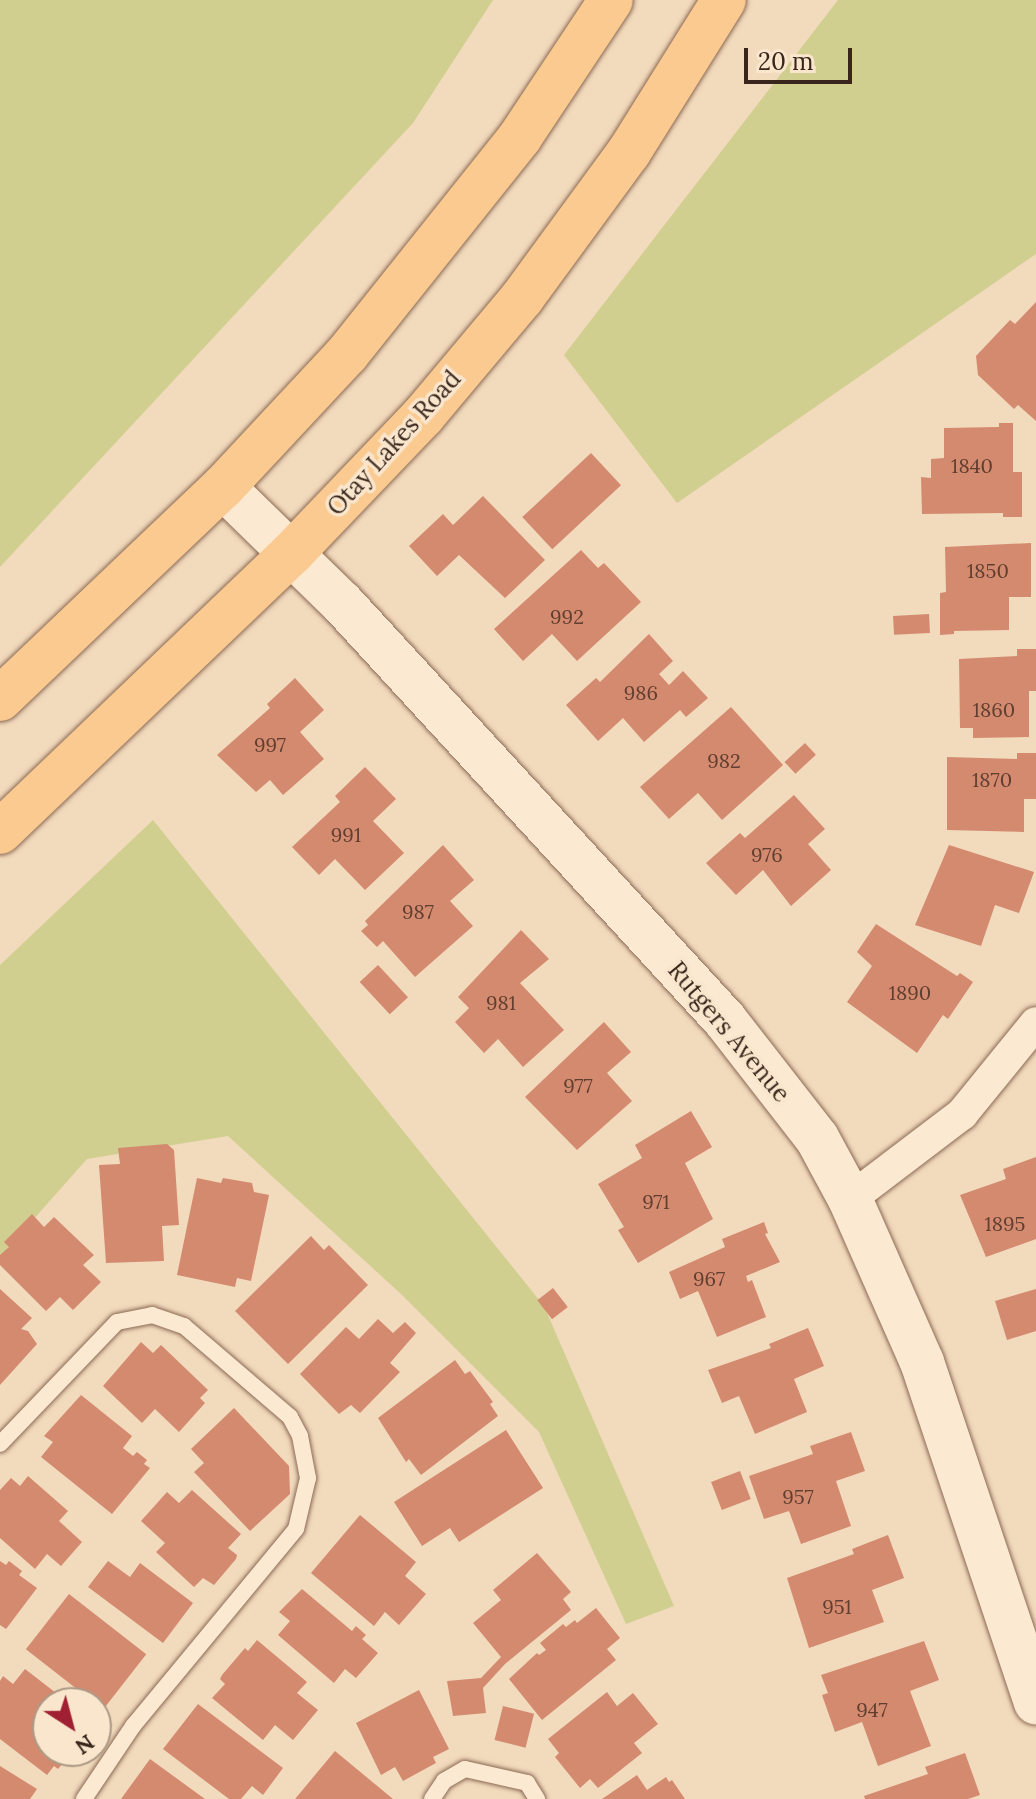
<!DOCTYPE html>
<html>
<head>
<meta charset="utf-8">
<style>
	body { margin:0 }
	#map { position:relative; width:1036px; height:1799px; overflow:hidden; background:#f2dabd; font-family:Lora,serif }
	div>[style] { position:absolute }
	.green>* { inset:0; background:#d1cf90 }
	.building>* { inset:0; background:#d48a6f; transform-origin:0 0 }
	.roads { filter:drop-shadow(0 0 2px #8b6a54) drop-shadow(0 0 2px #8b6a54) }
	.service>* { height:16px; margin:-8px; padding:0 8px; transform-origin:8px; border-radius:8px; background:#fce9d1 }
	.minor>* { height:32px; margin:-16px; padding:0 16px; transform-origin:16px; border-radius:16px; background:#fce9d1 }
	.secondary>* { height:44px; margin:-22px; padding:0 22px; transform-origin:22px; border-radius:22px; background:#fce9d1 }
	.primary>* { height:44px; margin:-22px; padding:0 22px; transform-origin:22px; border-radius:22px; background:#faca90 }
	span { translate:-50% -50%; white-space:nowrap; text-align:center; line-height:1.15; -webkit-text-stroke:7px #f9e6cd; paint-order:stroke }
	.number-label { font-size:20px; color:#603e30 }
	.number-label span { -webkit-text-stroke-width:0 }
	.street-label { font-size:24px; color:#39251b }
	.north { position:absolute; left:32px; top:1687px; width:80px; height:80px; box-sizing:border-box; background:#f9e6cd; border:2px solid #ac9986; border-radius:50%; rotate:144deg; font-size:22px; font-weight:700; line-height:32px; text-align:center; color:#39251b }
	.north::after { content:''; display:block; margin:auto; width:28px; height:36px; background:#a01f32; clip-path:polygon(50% 0,100% 100%,50% 72%,0 100%) }
	.scale { position:absolute; left:744px; top:48px; width:108px; height:36px; box-sizing:border-box; border:4px solid #39251b; border-top:0; padding-left:10px; font-size:24px; line-height:28px; white-space:nowrap; color:#39251b; -webkit-text-stroke:6px #f9e6cd; paint-order:stroke }
</style>
</head>
<body>
<div id="map">
	<div class="green">
		<div style="clip-path:polygon(0 0,493px 0,413px 123px,0 567px)"></div>
		<div style="clip-path:polygon(838px 0,1036px 0,1036px 254px,677px 503px,564px 355px)"></div>
		<div style="clip-path:polygon(153px 820px,544px 1306px,674px 1606px,626px 1624px,539px 1432px,401px 1294px,228px 1136px,87px 1159px,0 1257px,0 965px)"></div>
	</div>
	<div class="building">
		<div style="clip-path:polygon(1036px 302px,1036px 421px,1018px 405px,1014px 409px,978px 375px,976px 356px,1010px 320px,1015px 324px)"></div>
		<div style="clip-path:polygon(999px 423px,1013px 423px,1013px 472px,1022px 472px,1022px 517px,1003px 517px,1003px 513px,922px 514px,921px 477px,931px 478px,931px 459px,944px 458px,944px 428px,999px 427px)"></div>
		<div style="left:591px;top:453px;width:44px;height:94px;rotate:47deg"></div>
		<div style="clip-path:polygon(483px 496px,545px 560px,505px 598px,459px 555px,437px 576px,409px 546px,443px 514px,453px 525px)"></div>
		<div style="clip-path:polygon(1031px 543px,1031px 597px,1009px 597px,1009px 630px,954px 631px,954px 634px,940px 635px,940px 593px,946px 592px,945px 547px)"></div>
		<div style="clip-path:polygon(581px 550px,598px 568px,604px 563px,641px 602px,577px 661px,552px 634px,523px 661px,494px 629px)"></div>
		<div style="left:929px;top:614px;width:19px;height:36px;rotate:87deg"></div>
		<div style="clip-path:polygon(649px 634px,673px 661px,659px 674px,669px 685px,683px 671px,708px 698px,686px 717px,680px 710px,644px 742px,623px 718px,598px 741px,566px 705px,596px 678px,600px 682px)"></div>
		<div style="clip-path:polygon(1017px 649px,1036px 649px,1036px 691px,1029px 691px,1029px 737px,973px 738px,973px 728px,960px 728px,959px 659px,1017px 656px)"></div>
		<div style="clip-path:polygon(295px 678px,324px 710px,300px 732px,324px 759px,283px 795px,270px 780px,256px 792px,217px 755px,270px 708px,267px 704px)"></div>
		<div style="clip-path:polygon(731px 707px,783px 765px,722px 820px,698px 793px,669px 819px,640px 787px)"></div>
		<div style="left:805px;top:743px;width:16px;height:28px;rotate:47deg"></div>
		<div style="clip-path:polygon(1017px 753px,1036px 753px,1036px 799px,1024px 799px,1024px 832px,947px 830px,947px 757px,1017px 759px)"></div>
		<div style="clip-path:polygon(365px 767px,396px 799px,373px 821px,404px 853px,365px 890px,335px 859px,319px 875px,292px 847px,340px 802px,335px 796px)"></div>
		<div style="clip-path:polygon(794px 795px,825px 829px,808px 844px,831px 870px,791px 906px,763px 870px,736px 895px,706px 863px,740px 833px,745px 838px)"></div>
		<div style="clip-path:polygon(443px 845px,474px 880px,450px 901px,473px 926px,415px 977px,383px 941px,377px 947px,361px 931px,368px 925px,365px 921px)"></div>
		<div style="clip-path:polygon(949px 845px,1034px 872px,1019px 913px,995px 905px,981px 946px,915px 925px)"></div>
		<div style="clip-path:polygon(876px 924px,957px 976px,960px 973px,973px 982px,948px 1019px,943px 1015px,917px 1053px,847px 1002px,872px 966px,857px 952px)"></div>
		<div style="clip-path:polygon(521px 930px,549px 959px,520px 983px,564px 1030px,523px 1067px,498px 1039px,484px 1053px,455px 1022px,469px 1008px,458px 997px)"></div>
		<div style="left:378px;top:965px;width:44px;height:25px;rotate:47deg"></div>
		<div style="clip-path:polygon(604px 1022px,631px 1052px,607px 1073px,632px 1101px,577px 1150px,525px 1097px)"></div>
		<div style="clip-path:polygon(691px 1111px,712px 1147px,685px 1163px,713px 1219px,638px 1263px,618px 1230px,624px 1227px,598px 1184px,642px 1158px,635px 1145px)"></div>
		<div style="clip-path:polygon(167px 1144px,174px 1150px,179px 1225px,162px 1226px,164px 1261px,106px 1263px,99px 1165px,120px 1164px,118px 1148px)"></div>
		<div style="clip-path:polygon(1036px 1157px,1036px 1239px,986px 1257px,960px 1195px,1006px 1179px,1003px 1169px)"></div>
		<div style="clip-path:polygon(197px 1178px,221px 1183px,223px 1178px,252px 1183px,254px 1192px,269px 1195px,251px 1281px,237px 1278px,235px 1287px,177px 1275px)"></div>
		<div style="clip-path:polygon(32px 1214px,44px 1227px,54px 1217px,94px 1255px,83px 1265px,101px 1282px,73px 1310px,60px 1297px,46px 1311px,0 1265px,0 1255px,9px 1247px,4px 1242px)"></div>
		<div style="clip-path:polygon(764px 1222px,768px 1233px,765px 1234px,780px 1262px,746px 1276px,748px 1282px,752px 1280px,766px 1317px,717px 1337px,698px 1291px,680px 1299px,669px 1272px,725px 1247px,722px 1239px)"></div>
		<div style="clip-path:polygon(311px 1236px,324px 1250px,329px 1245px,368px 1285px,288px 1364px,235px 1311px)"></div>
		<div style="left:553px;top:1288px;width:24px;height:20px;rotate:52deg"></div>
		<div style="clip-path:polygon(0 1289px,32px 1318px,21px 1329px,28px 1331px,37px 1344px,0 1385px)"></div>
		<div style="clip-path:polygon(1036px 1289px,1036px 1331px,1007px 1340px,995px 1301px)"></div>
		<div style="clip-path:polygon(378px 1319px,393px 1333px,405px 1322px,416px 1333px,390px 1363px,400px 1372px,360px 1413px,351px 1405px,339px 1414px,300px 1374px,346px 1327px,359px 1339px)"></div>
		<div style="clip-path:polygon(808px 1328px,824px 1366px,794px 1379px,807px 1412px,755px 1434px,739px 1396px,722px 1403px,708px 1370px,771px 1348px,769px 1344px)"></div>
		<div style="clip-path:polygon(141px 1342px,153px 1353px,161px 1345px,208px 1390px,200px 1398px,205px 1403px,179px 1432px,155px 1409px,142px 1423px,103px 1386px)"></div>
		<div style="clip-path:polygon(455px 1360px,465px 1374px,470px 1371px,493px 1402px,490px 1404px,498px 1416px,421px 1475px,409px 1459px,406px 1462px,378px 1418px)"></div>
		<div style="clip-path:polygon(81px 1395px,132px 1436px,123px 1448px,133px 1456px,137px 1452px,147px 1460px,144px 1464px,150px 1468px,112px 1514px,41px 1457px,53px 1442px,44px 1436px)"></div>
		<div style="clip-path:polygon(234px 1408px,289px 1466px,290px 1494px,250px 1531px,194px 1472px,204px 1463px,191px 1449px)"></div>
		<div style="clip-path:polygon(506px 1430px,543px 1488px,459px 1542px,450px 1528px,422px 1546px,394px 1502px)"></div>
		<div style="clip-path:polygon(851px 1432px,865px 1471px,836px 1481px,851px 1526px,801px 1544px,789px 1511px,764px 1519px,749px 1476px,813px 1454px,810px 1446px)"></div>
		<div style="left:740px;top:1471px;width:30px;height:31px;rotate:69deg"></div>
		<div style="clip-path:polygon(28px 1476px,68px 1511px,59px 1521px,82px 1542px,61px 1566px,47px 1554px,35px 1569px,0 1538px,0 1490px,11px 1478px,20px 1486px)"></div>
		<div style="clip-path:polygon(192px 1490px,241px 1534px,228px 1548px,237px 1555px,236px 1559px,214px 1585px,203px 1578px,194px 1587px,156px 1552px,165px 1543px,141px 1521px,167px 1492px,179px 1503px)"></div>
		<div style="clip-path:polygon(360px 1515px,416px 1562px,405px 1576px,426px 1594px,399px 1625px,385px 1612px,374px 1626px,311px 1573px)"></div>
		<div style="clip-path:polygon(888px 1535px,904px 1578px,872px 1590px,884px 1622px,809px 1648px,787px 1578px,854px 1554px,852px 1549px)"></div>
		<div style="clip-path:polygon(537px 1553px,571px 1592px,563px 1599px,571px 1610px,505px 1664px,483px 1688px,486px 1713px,453px 1716px,447px 1681px,481px 1678px,501px 1657px,473px 1623px,501px 1600px,493px 1590px)"></div>
		<div style="clip-path:polygon(0 1561px,6px 1565px,9px 1561px,22px 1571px,19px 1575px,37px 1588px,6px 1629px,0 1625px)"></div>
		<div style="clip-path:polygon(108px 1561px,130px 1577px,140px 1563px,193px 1603px,163px 1643px,88px 1587px)"></div>
		<div style="clip-path:polygon(302px 1589px,352px 1631px,356px 1626px,366px 1635px,362px 1639px,378px 1653px,356px 1678px,345px 1669px,334px 1683px,278px 1635px,290px 1621px,279px 1612px)"></div>
		<div style="left:69px;top:1594px;width:98px;height:70px;rotate:38deg"></div>
		<div style="clip-path:polygon(596px 1608px,620px 1638px,607px 1649px,616px 1660px,542px 1720px,509px 1679px,537px 1653px,539px 1655px,546px 1650px,540px 1643px,563px 1624px,566px 1627px,575px 1620px,577px 1623px)"></div>
		<div style="clip-path:polygon(257px 1640px,307px 1682px,297px 1693px,318px 1710px,293px 1740px,275px 1725px,263px 1740px,212px 1698px,225px 1684px,220px 1679px,222px 1675px,245px 1648px,248px 1651px)"></div>
		<div style="clip-path:polygon(924px 1641px,939px 1680px,910px 1691px,931px 1746px,878px 1766px,862px 1722px,835px 1732px,822px 1695px,828px 1693px,821px 1675px)"></div>
		<div style="clip-path:polygon(25px 1669px,69px 1703px,48px 1703px,48px 1751px,73px 1751px,58px 1769px,54px 1766px,47px 1775px,0 1739px,0 1681px,3px 1676px,13px 1684px)"></div>
		<div style="clip-path:polygon(419px 1690px,449px 1749px,433px 1757px,436px 1763px,403px 1781px,395px 1767px,381px 1775px,356px 1723px)"></div>
		<div style="clip-path:polygon(607px 1692px,617px 1706px,633px 1693px,658px 1724px,634px 1743px,642px 1753px,598px 1788px,590px 1779px,580px 1788px,555px 1757px,559px 1753px,548px 1739px)"></div>
		<div style="clip-path:polygon(198px 1704px,283px 1768px,263px 1795px,252px 1786px,241px 1799px,229px 1799px,163px 1749px)"></div>
		<div style="left:503px;top:1706px;width:32px;height:35px;rotate:14deg"></div>
		<div style="clip-path:polygon(335px 1751px,393px 1799px,295px 1799px)"></div>
		<div style="clip-path:polygon(965px 1753px,980px 1795px,968px 1799px,865px 1799px,864px 1796px,928px 1774px,925px 1767px)"></div>
		<div style="clip-path:polygon(150px 1759px,205px 1799px,121px 1799px)"></div>
		<div style="clip-path:polygon(0 1766px,37px 1789px,30px 1799px,0 1799px)"></div>
		<div style="clip-path:polygon(637px 1775px,647px 1790px,666px 1777px,669px 1782px,672px 1780px,685px 1799px,602px 1799px)"></div>
	</div>
	<div class="roads">
		<div class="service">
			<div style="left:0;top:1444px;width:169px;rotate:-46.2deg"></div>
			<div style="left:117px;top:1322px;width:36px;rotate:-11deg"></div>
			<div style="left:152px;top:1315px;width:34px;rotate:19deg"></div>
			<div style="left:184px;top:1326px;width:140px;rotate:40.6deg"></div>
			<div style="left:290px;top:1417px;width:21px;rotate:62deg"></div>
			<div style="left:300px;top:1436px;width:43px;rotate:79.2deg"></div>
			<div style="left:308px;top:1478px;width:52px;rotate:103.2deg"></div>
			<div style="left:296px;top:1529px;width:256px;rotate:129.6deg"></div>
			<div style="left:133px;top:1726px;width:88px;rotate:123.9deg"></div>
			<div style="left:432px;top:1799px;width:22px;rotate:-56deg"></div>
			<div style="left:444px;top:1781px;width:24px;rotate:-30deg"></div>
			<div style="left:465px;top:1769px;width:64px;rotate:12.7deg"></div>
			<div style="left:527px;top:1783px;width:19px;rotate:58deg"></div>
		</div>
		<div class="minor">
			<div style="left:850px;top:1199px;width:141px;rotate:-37.2deg"></div>
			<div style="left:962px;top:1114px;width:117px;rotate:-50.9deg"></div>
		</div>
		<div class="secondary">
			<div style="left:223px;top:487px;width:166px;rotate:44.3deg"></div>
			<div style="left:342px;top:603px;width:566px;rotate:47.43deg"></div>
			<div style="left:725px;top:1020px;width:150px;rotate:52.1deg"></div>
			<div style="left:817px;top:1138px;width:69px;rotate:61.6deg"></div>
			<div style="left:850px;top:1199px;width:178px;rotate:66.2deg"></div>
			<div style="left:922px;top:1362px;width:359px;rotate:71.5deg"></div>
		</div>
		<div class="primary">
			<div style="left:0;top:699px;width:308px;rotate:-43.6deg"></div>
			<div style="left:223px;top:487px;width:182px;rotate:-47deg"></div>
			<div style="left:347px;top:354px;width:278px;rotate:-51.4deg"></div>
			<div style="left:520px;top:137px;width:164px;rotate:-56.4deg"></div>
			<div style="left:0;top:832px;width:404px;rotate:-43.7deg"></div>
			<div style="left:292px;top:553px;width:190px;rotate:-46.3deg"></div>
			<div style="left:423px;top:416px;width:154px;rotate:-50deg"></div>
			<div style="left:522px;top:298px;width:181px;rotate:-53.8deg"></div>
			<div style="left:629px;top:152px;width:179px;rotate:-58deg"></div>
		</div>
	</div>
	<div class="number-label">
		<span style="left:972px;top:465px">1840</span>
		<span style="left:988px;top:570px">1850</span>
		<span style="left:567px;top:616px">992</span>
		<span style="left:641px;top:692px">986</span>
		<span style="left:994px;top:709px">1860</span>
		<span style="left:270px;top:744px">997</span>
		<span style="left:724px;top:760px">982</span>
		<span style="left:992px;top:779px">1870</span>
		<span style="left:346px;top:834px">991</span>
		<span style="left:767px;top:854px">976</span>
		<span style="left:418px;top:911px">987</span>
		<span style="left:910px;top:992px">1890</span>
		<span style="left:501px;top:1002px">981</span>
		<span style="left:578px;top:1085px">977</span>
		<span style="left:656px;top:1201px">971</span>
		<span style="left:1005px;top:1223px">1895</span>
		<span style="left:709px;top:1278px">967</span>
		<span style="left:798px;top:1496px">957</span>
		<span style="left:837px;top:1606px">951</span>
		<span style="left:872px;top:1709px">947</span>
	</div>
	<div class="street-label">
		<span style="left:394px;top:443px;rotate:-48deg">Otay Lakes Road</span>
		<span style="left:729px;top:1032px;rotate:50deg">Rutgers Avenue</span>
	</div>
	<div class="north">N</div>
	<div class="scale">20 m</div>
</div>
</body>
</html>
